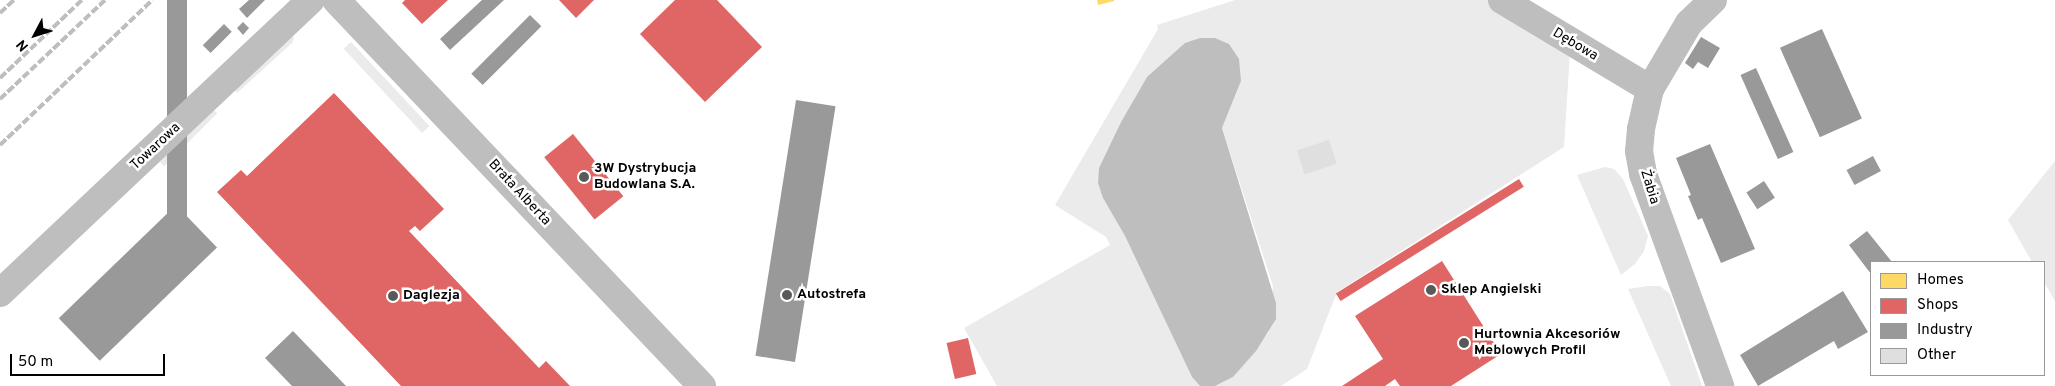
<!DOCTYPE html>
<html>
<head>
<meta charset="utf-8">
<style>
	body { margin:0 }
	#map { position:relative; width:2055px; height:386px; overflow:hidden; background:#fff; font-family:Overpass,sans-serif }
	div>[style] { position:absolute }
	.green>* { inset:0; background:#ebebeb; transform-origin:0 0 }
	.water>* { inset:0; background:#bebebe }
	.homes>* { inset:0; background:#ffd966 }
	.shops>* { inset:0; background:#e06666; transform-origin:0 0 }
	.industry>* { inset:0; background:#999; transform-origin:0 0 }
	.building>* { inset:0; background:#dfdfdf; transform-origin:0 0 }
	.minor>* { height:28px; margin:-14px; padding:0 14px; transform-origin:14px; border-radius:14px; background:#bebebe }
	.rail>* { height:4px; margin-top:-2px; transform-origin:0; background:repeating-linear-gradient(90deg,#bebebe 0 8px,transparent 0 10.5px) }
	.dots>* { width:14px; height:14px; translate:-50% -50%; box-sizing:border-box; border:2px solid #fff; border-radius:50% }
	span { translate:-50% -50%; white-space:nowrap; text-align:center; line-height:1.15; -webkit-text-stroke:5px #fff; paint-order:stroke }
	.street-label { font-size:14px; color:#000 }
	.poi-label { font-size:14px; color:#000; font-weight:700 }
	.left { translate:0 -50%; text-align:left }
	.legend { position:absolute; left:1870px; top:261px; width:175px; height:115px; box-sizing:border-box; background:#fff; border:1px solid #999; margin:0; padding:6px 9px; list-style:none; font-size:15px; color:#000 }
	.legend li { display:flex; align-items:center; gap:10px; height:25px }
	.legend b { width:25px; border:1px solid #999 }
	.north { position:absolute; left:10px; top:10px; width:50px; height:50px; -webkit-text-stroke:4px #fff; paint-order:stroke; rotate:230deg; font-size:14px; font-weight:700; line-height:20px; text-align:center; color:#000 }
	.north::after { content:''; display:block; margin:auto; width:18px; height:22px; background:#000; clip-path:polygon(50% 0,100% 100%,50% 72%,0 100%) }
	.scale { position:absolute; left:10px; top:354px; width:155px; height:22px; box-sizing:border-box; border:2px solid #000; border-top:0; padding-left:6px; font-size:15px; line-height:18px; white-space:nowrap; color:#000; -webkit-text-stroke:4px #fff; paint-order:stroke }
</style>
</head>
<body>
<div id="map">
	<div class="green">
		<div style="clip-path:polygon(1235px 0,1489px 0,1570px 52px,1564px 147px,1337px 292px,1307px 369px,1281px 386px,1215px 386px,1233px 377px,1269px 332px,1273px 286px,1222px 128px,1241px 81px,1147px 77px,1121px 122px,1099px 168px,1103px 198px,1125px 236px,1192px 377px,1200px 386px,997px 386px,964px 328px,1110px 245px,1106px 237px,1055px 205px,1158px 29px,1157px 25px)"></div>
		<div style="clip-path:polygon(292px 34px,294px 39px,292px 43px,237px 93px,234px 89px)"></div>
		<div style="left:351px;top:42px;width:115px;height:10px;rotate:47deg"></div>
		<div style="left:213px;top:109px;width:6px;height:75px;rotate:45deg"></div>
		<div style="clip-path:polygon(2055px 161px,2055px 301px,2044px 282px,2044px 262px,2032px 262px,2008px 220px)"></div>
		<div style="clip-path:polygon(1605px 167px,1614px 169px,1623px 179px,1648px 236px,1644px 251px,1635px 264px,1621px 275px,1577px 175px)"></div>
		<div style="clip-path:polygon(1648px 286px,1660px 286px,1670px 294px,1702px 386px,1671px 386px,1628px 289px)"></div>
	</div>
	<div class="water">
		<div style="clip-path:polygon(1200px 38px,1215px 38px,1229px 44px,1239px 59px,1241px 81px,1222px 128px,1276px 303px,1276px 319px,1256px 351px,1233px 377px,1215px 386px,1200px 386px,1192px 377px,1125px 236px,1103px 198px,1098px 183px,1099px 168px,1121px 122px,1147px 77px,1185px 43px)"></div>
	</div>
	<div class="homes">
		<div style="clip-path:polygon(1097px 0,1114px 0,1114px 1px,1098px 5px)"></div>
	</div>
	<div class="shops">
		<div style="clip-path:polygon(405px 0,448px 0,422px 24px,402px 3px)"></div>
		<div style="clip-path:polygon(559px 0,594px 0,576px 18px)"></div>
		<div style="clip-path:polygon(675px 0,717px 0,762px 47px,705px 102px,640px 34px)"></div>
		<div style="clip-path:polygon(334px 93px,444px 209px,420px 231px,415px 226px,409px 231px,539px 368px,546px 361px,570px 386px,401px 386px,217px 192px,241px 170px,247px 176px)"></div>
		<div style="left:573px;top:134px;width:80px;height:37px;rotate:51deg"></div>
		<div style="left:1519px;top:179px;width:9px;height:216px;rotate:58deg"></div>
		<div style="clip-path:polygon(1442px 261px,1501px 354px,1451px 386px,1400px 386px,1395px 379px,1385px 386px,1342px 386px,1383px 359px,1355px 316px)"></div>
		<div style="left:968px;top:338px;width:37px;height:22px;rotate:77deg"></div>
	</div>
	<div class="industry">
		<div style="left:167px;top:0;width:20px;height:229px"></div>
		<div style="clip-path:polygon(249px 0,265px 0,247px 18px,239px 9px)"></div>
		<div style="clip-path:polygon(482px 0,504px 0,450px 50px,440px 39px)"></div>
		<div style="left:530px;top:15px;width:16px;height:83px;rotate:45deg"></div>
		<div style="clip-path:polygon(243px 22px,249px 28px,243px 35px,237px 28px)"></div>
		<div style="left:224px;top:24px;width:11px;height:30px;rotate:45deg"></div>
		<div style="left:1822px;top:29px;width:98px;height:46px;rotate:66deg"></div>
		<div style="clip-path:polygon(1701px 37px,1720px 48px,1708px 68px,1698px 62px,1693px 69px,1685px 63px)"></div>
		<div style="left:1756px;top:68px;width:92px;height:17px;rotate:66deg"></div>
		<div style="left:796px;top:100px;width:40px;height:259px;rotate:9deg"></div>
		<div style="clip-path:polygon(1710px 144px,1755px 249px,1721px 263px,1702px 218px,1698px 220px,1688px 196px,1691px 195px,1676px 158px)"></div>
		<div style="left:1873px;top:156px;width:17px;height:30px;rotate:62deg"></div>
		<div style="left:1764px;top:181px;width:20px;height:21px;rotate:57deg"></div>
		<div style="left:176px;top:205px;width:59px;height:163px;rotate:46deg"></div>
		<div style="clip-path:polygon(1867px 231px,1892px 262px,1871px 262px,1871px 274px,1849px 245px)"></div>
		<div style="clip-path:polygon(1843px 291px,1868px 332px,1838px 349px,1834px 341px,1758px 386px,1740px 355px)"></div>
		<div style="clip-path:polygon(293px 331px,346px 386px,292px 386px,265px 358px)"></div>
	</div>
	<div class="building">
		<div style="left:1329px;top:140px;width:25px;height:34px;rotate:72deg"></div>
	</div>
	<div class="minor">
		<div style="left:336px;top:0;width:532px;rotate:46.52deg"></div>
		<div style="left:1502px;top:0;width:173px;rotate:31deg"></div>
		<div style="left:1713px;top:0;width:33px;rotate:136deg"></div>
		<div style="left:1689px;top:23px;width:77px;rotate:120.6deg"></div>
		<div style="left:1650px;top:89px;width:41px;rotate:102.7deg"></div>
		<div style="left:1641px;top:129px;width:22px;rotate:95deg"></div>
		<div style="left:1639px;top:151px;width:23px;rotate:80deg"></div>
		<div style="left:1643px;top:174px;width:226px;rotate:70deg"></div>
		<div style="left:0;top:293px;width:427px;rotate:-43.3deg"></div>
	</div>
	<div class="rail">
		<div style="left:0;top:13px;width:19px;rotate:-43deg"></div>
		<div style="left:0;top:78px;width:113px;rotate:-43.6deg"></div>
		<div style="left:0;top:99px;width:144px;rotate:-43.3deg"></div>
		<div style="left:0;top:145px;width:210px;rotate:-43.6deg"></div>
	</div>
	<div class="dots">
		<div style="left:584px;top:177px;background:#595959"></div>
		<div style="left:1431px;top:290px;background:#595959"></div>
		<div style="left:787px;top:295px;background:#595959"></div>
		<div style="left:393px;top:296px;background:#595959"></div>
		<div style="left:1464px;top:343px;background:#595959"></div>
	</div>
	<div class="street-label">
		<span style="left:1575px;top:45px;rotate:31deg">Dębowa</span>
		<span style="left:156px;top:147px;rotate:-43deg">Towarowa</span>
		<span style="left:1649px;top:187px;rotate:73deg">Żabia</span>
		<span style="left:519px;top:193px;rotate:47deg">Brata Alberta</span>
	</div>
	<div class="poi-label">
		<span class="left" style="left:594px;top:177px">3W Dystrybucja<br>Budowlana S.A.</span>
		<span class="left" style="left:1441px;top:290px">Sklep Angielski</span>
		<span class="left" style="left:797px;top:295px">Autostrefa</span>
		<span class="left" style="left:403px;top:296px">Daglezja</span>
		<span class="left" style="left:1474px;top:343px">Hurtownia Akcesoriów<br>Meblowych Profil</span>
	</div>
	<ul class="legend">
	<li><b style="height:14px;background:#ffd966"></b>Homes</li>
	<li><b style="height:14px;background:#e06666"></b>Shops</li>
	<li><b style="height:14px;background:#999"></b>Industry</li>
	<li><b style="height:14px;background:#dfdfdf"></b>Other</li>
	</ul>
	<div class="north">N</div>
	<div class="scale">50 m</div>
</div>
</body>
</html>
